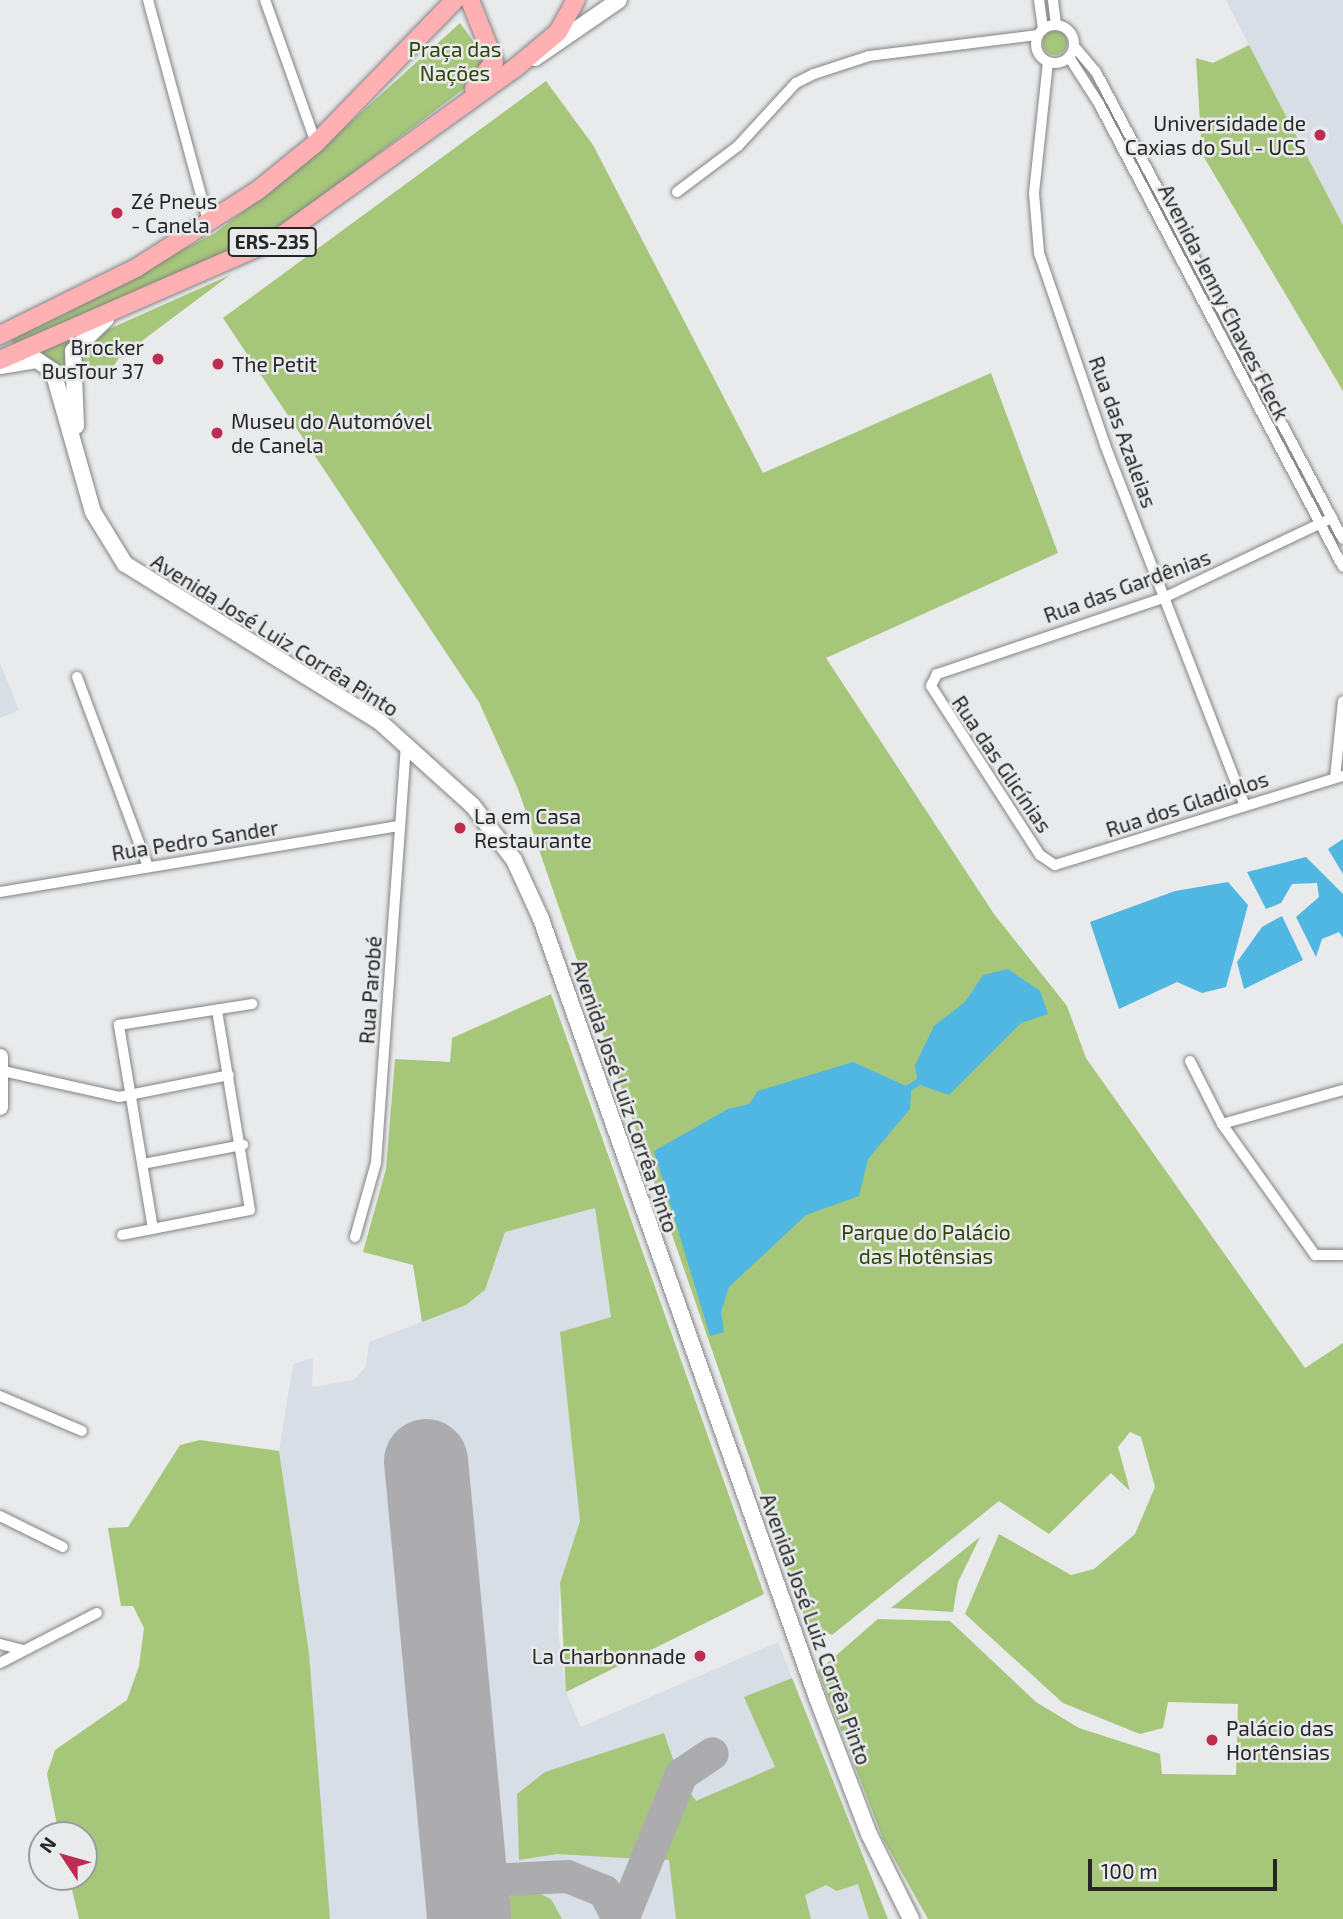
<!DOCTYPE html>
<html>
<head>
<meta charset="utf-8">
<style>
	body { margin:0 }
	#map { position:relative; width:1343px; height:1919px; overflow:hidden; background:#e9eaec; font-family:"Exo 2",sans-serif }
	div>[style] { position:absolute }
	.built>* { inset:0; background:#d8dee6 }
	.green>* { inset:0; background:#a6c67a }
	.round { border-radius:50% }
	.water>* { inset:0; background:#4fb7e1 }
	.taxiway>* { height:33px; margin:-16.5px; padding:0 16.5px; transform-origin:16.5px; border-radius:16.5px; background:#acacae }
	.runway>* { height:84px; margin:-42px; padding:0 42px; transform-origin:42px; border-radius:42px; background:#acacae }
	.roads { filter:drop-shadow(0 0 2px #828385) drop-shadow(0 0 2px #828385) }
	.street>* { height:10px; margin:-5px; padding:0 5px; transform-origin:5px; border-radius:5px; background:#fff }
	.street>.ring { margin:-5px; padding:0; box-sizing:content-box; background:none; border:10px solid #fff; border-radius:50% }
	.secondary>* { height:16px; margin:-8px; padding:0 8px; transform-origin:8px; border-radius:8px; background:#fff }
	.primary>* { height:18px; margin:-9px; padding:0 9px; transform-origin:9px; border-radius:9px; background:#ffb0b2 }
	.dots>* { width:19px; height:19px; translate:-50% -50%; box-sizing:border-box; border:4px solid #e9eaec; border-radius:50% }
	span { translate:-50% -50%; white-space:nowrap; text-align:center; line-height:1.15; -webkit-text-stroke:5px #e9eaec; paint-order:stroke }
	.shield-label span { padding:2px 5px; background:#e9eaec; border:2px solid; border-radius:5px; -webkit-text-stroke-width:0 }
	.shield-label { font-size:19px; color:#262627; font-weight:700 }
	.park-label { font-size:21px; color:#2f4307 }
	.poi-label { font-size:21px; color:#262627 }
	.right { translate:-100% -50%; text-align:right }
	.left { translate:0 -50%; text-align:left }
	.street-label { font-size:21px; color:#262627 }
	.north { position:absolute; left:28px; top:1821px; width:70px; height:70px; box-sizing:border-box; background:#e9eaec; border:2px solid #9b9c9d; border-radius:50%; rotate:306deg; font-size:19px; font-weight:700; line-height:28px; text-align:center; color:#262627 }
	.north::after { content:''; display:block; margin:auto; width:24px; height:32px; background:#bd2d52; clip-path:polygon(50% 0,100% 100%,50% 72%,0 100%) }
	.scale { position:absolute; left:1088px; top:1859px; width:189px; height:32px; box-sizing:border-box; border:4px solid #262627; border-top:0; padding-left:9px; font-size:21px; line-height:24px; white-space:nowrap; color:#262627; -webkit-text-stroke:5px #e9eaec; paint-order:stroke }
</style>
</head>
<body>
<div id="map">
	<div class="built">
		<div style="clip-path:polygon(1226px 0,1343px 0,1343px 225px,1249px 45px)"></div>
		<div style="clip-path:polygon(0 663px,19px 710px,0 718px)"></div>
		<div style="clip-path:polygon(595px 1208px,611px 1317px,560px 1332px,580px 1521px,560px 1583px,558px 1631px,567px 1695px,581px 1727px,778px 1642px,888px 1919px,330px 1919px,309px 1653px,279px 1451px,293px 1364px,313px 1358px,312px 1387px,354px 1380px,366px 1366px,369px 1342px,466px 1305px,485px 1290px,505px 1232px)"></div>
	</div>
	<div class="green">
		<div style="clip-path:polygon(460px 23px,487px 60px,481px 76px,277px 230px,13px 344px,10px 338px,215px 233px,295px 172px)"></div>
		<div class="round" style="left:1043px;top:31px;width:24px;height:24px"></div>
		<div style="clip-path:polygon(1249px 45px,1343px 225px,1343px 391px,1202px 154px,1196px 58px,1213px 63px)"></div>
		<div style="clip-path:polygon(546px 81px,593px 145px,763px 473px,991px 373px,1058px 553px,826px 658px,994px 914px,1067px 1006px,1086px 1058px,1305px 1368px,1343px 1343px,1343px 1919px,928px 1919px,883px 1839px,818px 1671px,878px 1619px,950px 1621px,1036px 1702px,1079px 1728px,1160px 1754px,1162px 1774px,1236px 1775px,1238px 1704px,1168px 1702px,1163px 1728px,1140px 1734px,1063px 1703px,965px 1614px,999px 1534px,1071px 1575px,1094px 1569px,1135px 1534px,1155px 1487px,1141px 1437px,1130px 1432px,1118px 1447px,1130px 1491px,1111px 1473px,1049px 1534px,999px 1501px,832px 1635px,806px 1622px,518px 789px,479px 702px,223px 318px)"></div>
		<div style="clip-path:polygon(230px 275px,119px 358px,107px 376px,82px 375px,82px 352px,98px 334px)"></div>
		<div style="clip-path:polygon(73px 335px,65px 378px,55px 364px,32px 354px)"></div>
		<div style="clip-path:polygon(551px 994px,764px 1594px,566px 1692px,560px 1583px,580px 1521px,560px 1332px,611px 1317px,595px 1208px,505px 1232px,485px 1290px,466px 1305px,422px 1322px,413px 1265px,363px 1252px,386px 1169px,395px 1059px,450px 1062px,452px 1038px)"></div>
		<div style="clip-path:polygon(200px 1440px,279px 1451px,309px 1653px,330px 1919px,79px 1919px,69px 1877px,84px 1877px,84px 1835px,59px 1835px,47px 1774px,55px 1750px,127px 1700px,139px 1666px,144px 1628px,133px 1606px,121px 1606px,108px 1528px,128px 1527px,180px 1445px)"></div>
		<div style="clip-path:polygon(980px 1537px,958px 1582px,953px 1612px,891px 1608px)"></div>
		<div style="clip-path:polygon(792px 1678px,888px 1919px,869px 1919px,858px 1884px,837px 1891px,826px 1885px,805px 1895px,811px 1919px,676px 1919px,669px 1860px,658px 1860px,678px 1795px,688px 1789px,696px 1801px,775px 1767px,744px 1697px)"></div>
		<div style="clip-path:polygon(664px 1733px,673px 1759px,641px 1859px,557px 1854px,519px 1860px,517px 1794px,545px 1772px)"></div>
		<div style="clip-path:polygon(534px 1891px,551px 1899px,562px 1919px,496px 1919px,495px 1904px,502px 1898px)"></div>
	</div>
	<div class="water">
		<div style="clip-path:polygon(1343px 839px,1343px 874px,1328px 849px)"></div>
		<div style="clip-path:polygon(1306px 857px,1343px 894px,1343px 938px,1339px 932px,1322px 939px,1316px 957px,1296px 917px,1319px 897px,1317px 883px,1292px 884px,1281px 903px,1266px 909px,1247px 872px)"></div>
		<div style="clip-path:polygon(1228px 882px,1248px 905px,1226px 987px,1202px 993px,1177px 982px,1119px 1009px,1090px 922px,1175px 891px)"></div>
		<div style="clip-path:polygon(1282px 916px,1303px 960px,1244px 989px,1237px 962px,1262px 927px)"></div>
		<div style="clip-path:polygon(1008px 969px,1040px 991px,1048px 1014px,1021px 1023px,949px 1095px,920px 1085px,911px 1091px,910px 1109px,868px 1159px,859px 1196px,806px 1215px,729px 1287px,721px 1312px,724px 1332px,710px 1336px,654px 1151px,728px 1109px,749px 1104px,758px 1091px,853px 1062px,906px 1086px,917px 1079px,915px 1065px,934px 1026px,965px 1002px,983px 975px)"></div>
	</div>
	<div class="taxiway">
		<div style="left:465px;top:1881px;width:102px;rotate:-2.8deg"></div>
		<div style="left:567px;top:1876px;width:40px;rotate:22deg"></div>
		<div style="left:604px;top:1891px;width:31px;rotate:63deg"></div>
		<div style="left:622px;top:1919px;width:157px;rotate:-67.9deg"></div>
		<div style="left:681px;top:1774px;width:37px;rotate:-34deg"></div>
	</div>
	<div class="runway">
		<div style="left:426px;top:1461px;width:460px;rotate:84.6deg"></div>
	</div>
	<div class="roads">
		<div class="street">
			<div style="left:148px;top:0;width:232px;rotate:74.8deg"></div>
			<div style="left:265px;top:0;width:152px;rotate:70.4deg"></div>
			<div style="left:1039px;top:0;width:29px;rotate:82deg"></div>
			<div style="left:1053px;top:0;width:24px;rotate:83deg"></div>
			<div class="ring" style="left:1036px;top:25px;width:28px;height:28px"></div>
			<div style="left:1074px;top:46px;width:34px;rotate:50deg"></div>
			<div style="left:1096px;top:72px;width:528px;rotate:62.13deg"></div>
			<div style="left:1069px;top:57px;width:56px;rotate:57.4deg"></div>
			<div style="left:1099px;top:104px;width:523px;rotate:62.21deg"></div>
			<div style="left:1048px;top:62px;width:132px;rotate:96.1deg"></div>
			<div style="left:1034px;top:193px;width:60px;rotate:85.2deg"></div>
			<div style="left:1039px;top:253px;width:203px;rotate:71deg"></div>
			<div style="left:1105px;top:445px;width:385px;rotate:68.8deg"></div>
			<div style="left:677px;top:192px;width:76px;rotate:-37deg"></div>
			<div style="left:738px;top:146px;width:86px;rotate:-47.4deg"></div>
			<div style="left:796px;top:83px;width:20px;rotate:-27deg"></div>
			<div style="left:814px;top:74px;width:58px;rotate:-18.1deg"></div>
			<div style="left:869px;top:56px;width:170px;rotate:-7.1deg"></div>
			<div style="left:1332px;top:518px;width:184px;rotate:154.6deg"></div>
			<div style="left:1166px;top:597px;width:242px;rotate:161.4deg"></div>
			<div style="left:937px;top:674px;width:13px;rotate:117deg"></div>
			<div style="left:931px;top:686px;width:201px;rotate:57.2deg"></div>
			<div style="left:1040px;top:855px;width:18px;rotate:34deg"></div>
			<div style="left:1055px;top:865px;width:301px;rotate:-17.2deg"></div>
			<div style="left:77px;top:677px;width:203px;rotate:69.5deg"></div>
			<div style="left:1335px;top:778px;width:77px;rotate:-84.1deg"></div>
			<div style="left:0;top:892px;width:402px;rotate:-9.4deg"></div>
			<div style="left:1190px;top:1061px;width:71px;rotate:63.1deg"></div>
			<div style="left:1222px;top:1124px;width:161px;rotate:54.6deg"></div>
			<div style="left:1315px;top:1255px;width:28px"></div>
			<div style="left:3px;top:1071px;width:119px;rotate:12.6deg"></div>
			<div style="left:119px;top:1097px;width:112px;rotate:-11.3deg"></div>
			<div style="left:1222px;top:1124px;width:126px;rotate:-15.7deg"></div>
			<div style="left:143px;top:1164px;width:102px;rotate:-10.8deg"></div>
			<div style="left:153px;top:1229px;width:207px;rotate:-99.5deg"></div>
			<div style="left:119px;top:1025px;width:135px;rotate:-9deg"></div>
			<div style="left:122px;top:1235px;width:130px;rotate:-11.1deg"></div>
			<div style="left:250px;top:1210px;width:203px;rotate:-99.4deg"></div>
			<div style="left:355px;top:1237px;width:77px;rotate:-74.2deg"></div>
			<div style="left:376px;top:1163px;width:421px;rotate:-85.9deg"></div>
			<div style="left:0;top:1396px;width:89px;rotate:23.1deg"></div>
			<div style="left:0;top:1516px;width:70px;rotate:26.2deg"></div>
			<div style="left:0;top:1644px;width:23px;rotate:15deg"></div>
			<div style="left:0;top:1663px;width:109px;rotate:-27.3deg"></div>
		</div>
		<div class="secondary">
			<div style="left:535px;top:58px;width:102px;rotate:-34.6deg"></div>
			<div style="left:0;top:366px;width:37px;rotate:-9deg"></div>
			<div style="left:37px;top:360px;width:19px;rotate:35deg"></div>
			<div style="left:53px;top:371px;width:147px;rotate:74.2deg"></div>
			<div style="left:93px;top:512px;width:61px;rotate:58.4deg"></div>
			<div style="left:125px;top:564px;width:300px;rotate:31.8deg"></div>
			<div style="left:380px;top:722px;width:125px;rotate:42.1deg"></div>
			<div style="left:473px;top:806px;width:68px;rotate:52.8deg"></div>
			<div style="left:514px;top:860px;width:65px;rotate:65.4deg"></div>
			<div style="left:541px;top:919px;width:826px;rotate:70.49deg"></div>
			<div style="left:817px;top:1698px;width:146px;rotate:69.1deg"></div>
			<div style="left:869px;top:1834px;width:95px;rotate:63.7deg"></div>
			<div style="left:76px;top:426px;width:75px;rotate:-92.3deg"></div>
			<div style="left:73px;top:351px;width:46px;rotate:-44.1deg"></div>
			<div style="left:0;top:1057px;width:50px;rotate:90deg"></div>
		</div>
		<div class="primary">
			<div style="left:470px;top:0;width:66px;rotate:68.5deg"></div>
			<div style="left:494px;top:61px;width:34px;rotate:126deg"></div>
			<div style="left:0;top:335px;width:152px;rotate:-26.2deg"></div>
			<div style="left:136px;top:268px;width:143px;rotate:-32.5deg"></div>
			<div style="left:257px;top:191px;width:76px;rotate:-39.1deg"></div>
			<div style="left:316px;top:143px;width:199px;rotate:-45.8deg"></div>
			<div style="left:0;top:360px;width:302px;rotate:-23.6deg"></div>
			<div style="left:277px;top:239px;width:292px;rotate:-35.7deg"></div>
			<div style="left:514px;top:69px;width:57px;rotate:-40.1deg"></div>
			<div style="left:558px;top:32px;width:37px;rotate:-61deg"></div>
		</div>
	</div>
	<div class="dots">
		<div style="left:1320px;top:135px;background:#bd2d52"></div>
		<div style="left:117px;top:213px;background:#bd2d52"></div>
		<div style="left:158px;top:359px;background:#bd2d52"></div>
		<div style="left:218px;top:364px;background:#bd2d52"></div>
		<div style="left:217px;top:433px;background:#bd2d52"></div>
		<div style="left:460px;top:828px;background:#bd2d52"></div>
		<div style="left:700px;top:1656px;background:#bd2d52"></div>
		<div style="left:1212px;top:1740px;background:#bd2d52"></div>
	</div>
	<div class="shield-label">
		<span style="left:272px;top:242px">ERS-235</span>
	</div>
	<div class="park-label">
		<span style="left:455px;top:61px">Praça das<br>Nações</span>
		<span style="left:926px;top:1244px">Parque do Palácio<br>das Hotênsias</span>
	</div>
	<div class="poi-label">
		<span class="right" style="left:1306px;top:135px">Universidade de<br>Caxias do Sul - UCS</span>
		<span class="left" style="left:131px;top:213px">Zé Pneus<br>- Canela</span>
		<span class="right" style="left:144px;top:359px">Brocker<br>BusTour 37</span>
		<span class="left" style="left:232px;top:364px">The Petit</span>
		<span class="left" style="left:231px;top:433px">Museu do Automóvel<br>de Canela</span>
		<span class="left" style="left:474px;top:828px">La em Casa<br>Restaurante</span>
		<span class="right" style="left:686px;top:1656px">La Charbonnade</span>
		<span class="left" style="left:1226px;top:1740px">Palácio das<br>Hortênsias</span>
	</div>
	<div class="street-label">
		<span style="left:1224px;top:302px;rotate:63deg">Avenida Jenny Chaves Fleck</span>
		<span style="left:1123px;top:432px;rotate:70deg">Rua das Azaleias</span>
		<span style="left:1127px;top:586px;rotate:-20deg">Rua das Gardênias</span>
		<span style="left:275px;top:635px;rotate:32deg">Avenida José Luiz Corrêa Pinto</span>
		<span style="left:1002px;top:764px;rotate:56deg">Rua das Glicínias</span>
		<span style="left:1187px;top:804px;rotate:-18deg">Rua dos Gladiolos</span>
		<span style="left:195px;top:840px;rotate:-9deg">Rua Pedro Sander</span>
		<span style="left:370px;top:990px;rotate:-86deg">Rua Parobé</span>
		<span style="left:625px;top:1096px;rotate:71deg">Avenida José Luiz Corrêa Pinto</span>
		<span style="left:816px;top:1629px;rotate:70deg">Avenida José Luiz Corrêa Pinto</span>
	</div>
	<div class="north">N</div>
	<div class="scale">100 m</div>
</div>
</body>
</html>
